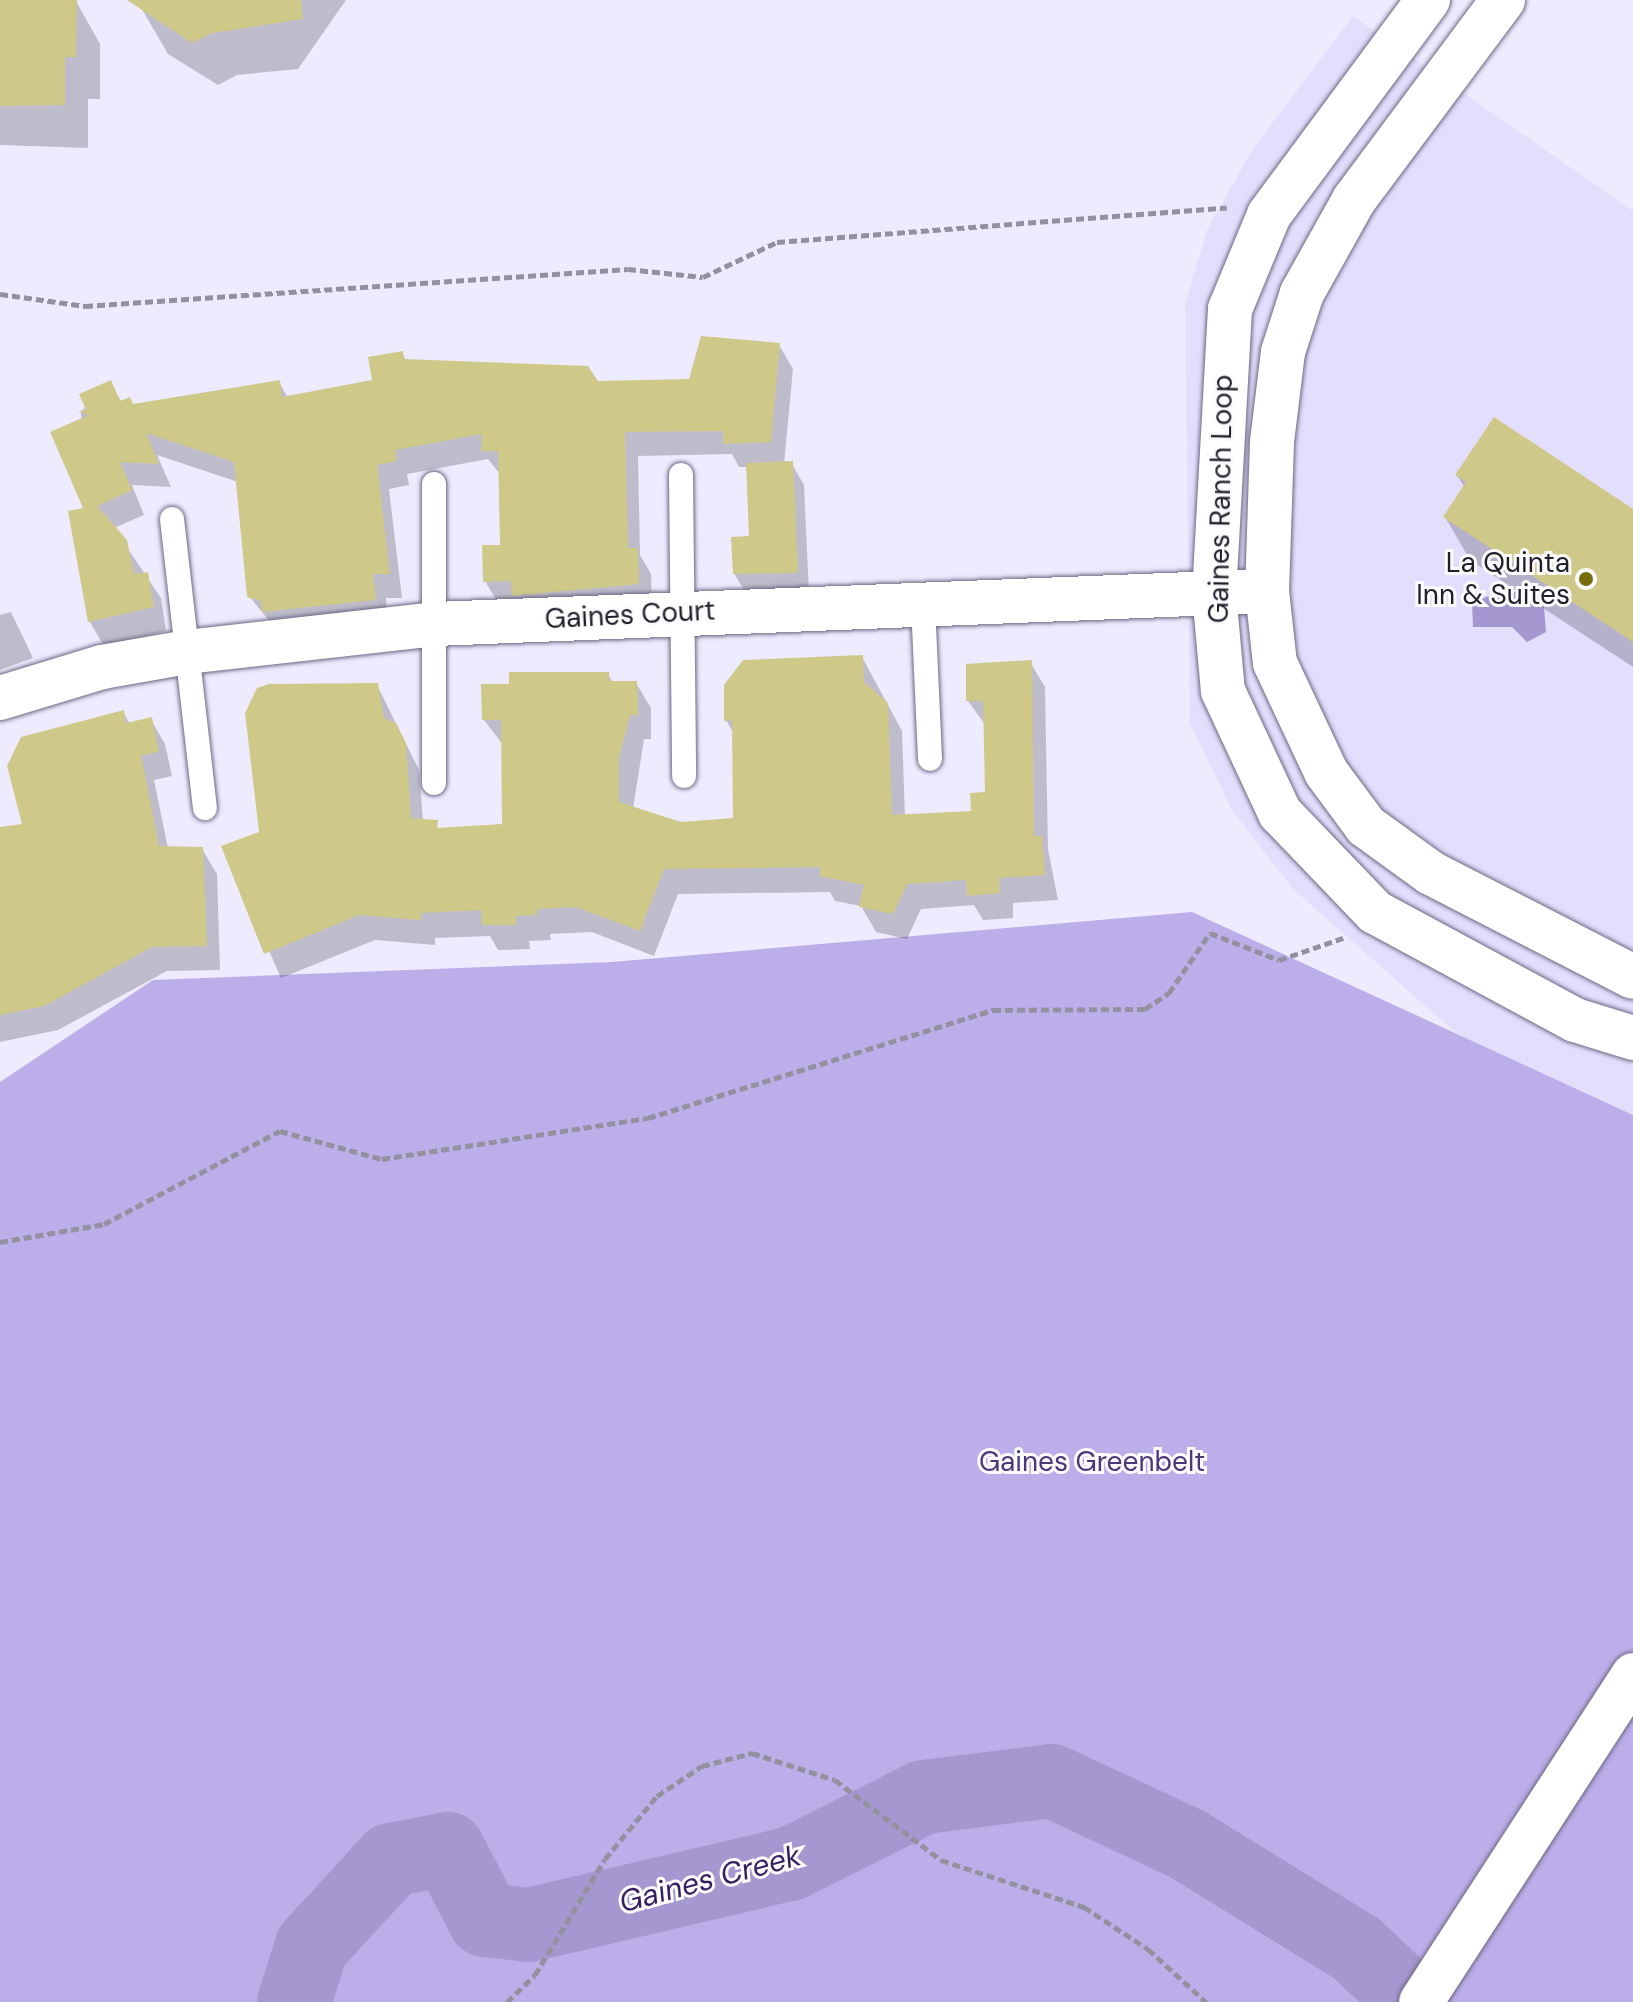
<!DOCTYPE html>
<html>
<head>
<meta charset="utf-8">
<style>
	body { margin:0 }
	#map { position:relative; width:1633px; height:2002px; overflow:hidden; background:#eeebfe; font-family:"DM Sans",sans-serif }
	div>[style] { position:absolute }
	.built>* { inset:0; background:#e4defd }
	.forest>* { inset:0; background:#bcafe9 }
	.water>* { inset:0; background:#a598d0 }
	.shadow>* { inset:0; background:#0003 }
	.river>* { height:74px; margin:-37px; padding:0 37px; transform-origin:37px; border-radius:37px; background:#a598d0 }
	.building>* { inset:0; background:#cec889 }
	.path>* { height:5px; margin-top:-2.5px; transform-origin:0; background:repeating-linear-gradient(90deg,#9390a0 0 8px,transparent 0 12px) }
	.roads { filter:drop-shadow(0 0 2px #6d6782) drop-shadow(0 0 2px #6d6782) }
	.lane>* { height:24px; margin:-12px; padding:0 12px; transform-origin:12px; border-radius:12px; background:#fff }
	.street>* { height:44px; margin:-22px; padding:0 22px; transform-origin:22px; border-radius:22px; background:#fff }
	.secondary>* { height:44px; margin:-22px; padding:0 22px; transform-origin:22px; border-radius:22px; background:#fff }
	.dots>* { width:22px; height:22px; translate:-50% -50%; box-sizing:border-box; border:4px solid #fbfbfb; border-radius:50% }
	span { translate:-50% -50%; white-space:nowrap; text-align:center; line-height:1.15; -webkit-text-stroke:6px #fbfbfb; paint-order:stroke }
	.street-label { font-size:28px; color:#201e29 }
	.poi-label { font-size:28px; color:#201e29 }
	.right { translate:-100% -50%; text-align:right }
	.park-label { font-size:28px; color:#4c377b }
	.water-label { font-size:30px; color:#351e61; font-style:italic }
</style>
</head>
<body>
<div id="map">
	<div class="built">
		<div style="clip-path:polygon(1353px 16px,1633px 211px,1633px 1115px,1457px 1034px,1293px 889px,1232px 810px,1190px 724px,1185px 304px,1207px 230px,1254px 147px)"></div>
	</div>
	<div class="forest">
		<div style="clip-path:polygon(1192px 912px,1633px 1115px,1633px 2002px,0 2002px,0 1082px,153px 980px,612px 962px)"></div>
	</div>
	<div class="water">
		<div style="clip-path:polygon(1507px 588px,1544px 607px,1546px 632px,1527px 642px,1512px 627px,1473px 627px,1472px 603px)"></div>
	</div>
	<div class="shadow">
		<div style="clip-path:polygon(0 0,76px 1px,100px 44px,100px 99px,88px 99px,88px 148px,0 145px)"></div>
		<div style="clip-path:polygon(150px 0,346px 0,298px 69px,237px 75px,218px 85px,168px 54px,143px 11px)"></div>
		<div style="clip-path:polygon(779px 345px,793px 369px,784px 464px,792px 464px,804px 485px,809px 594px,747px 595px,734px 573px,751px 538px,748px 467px,739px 467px,732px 454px,638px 456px,640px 555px,651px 574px,652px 608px,499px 605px,485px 581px,502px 547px,500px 474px,488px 459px,407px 474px,409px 485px,389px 489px,402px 598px,386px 598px,388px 624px,271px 623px,249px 596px,238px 482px,157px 455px,171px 487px,132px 485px,144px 515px,114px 528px,161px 598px,166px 631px,104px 646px,90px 622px,70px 513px,86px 510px,81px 412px,110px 383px,122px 403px,133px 406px,279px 382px,288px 398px,374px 381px,402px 353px,406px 361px,597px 383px,690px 381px)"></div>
		<div style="clip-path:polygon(1457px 475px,1633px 511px,1633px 667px,1470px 560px,1445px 517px,1465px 488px)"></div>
		<div style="clip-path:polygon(11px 612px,33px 658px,0 670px,0 615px)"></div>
		<div style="clip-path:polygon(862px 657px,902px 731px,905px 817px,973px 813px,988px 794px,986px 726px,968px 701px,1030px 662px,1045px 687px,1048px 849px,1058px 900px,1013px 903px,1013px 918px,983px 920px,974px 905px,921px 909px,907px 939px,876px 932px,861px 906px,835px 901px,830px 892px,678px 894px,654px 956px,592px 932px,550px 934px,551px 940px,529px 941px,530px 949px,498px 950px,490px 936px,435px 938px,435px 945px,375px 940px,281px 978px,224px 848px,261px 833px,377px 685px,419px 770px,423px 821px,441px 829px,504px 825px,503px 745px,484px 720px,511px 686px,608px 674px,613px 683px,636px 683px,651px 708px,651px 739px,644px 739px,633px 809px,681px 824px,735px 820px,734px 734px,726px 720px)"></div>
		<div style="clip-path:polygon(123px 712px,130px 724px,151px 720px,165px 744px,172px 776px,154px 780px,168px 848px,202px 849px,217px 874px,220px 970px,167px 971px,58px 1030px,0 1042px,0 909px)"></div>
	</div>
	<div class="river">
		<div style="left:294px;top:2002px;width:59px;rotate:-72.2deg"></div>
		<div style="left:312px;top:1946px;width:117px;rotate:-47.4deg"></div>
		<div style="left:391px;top:1860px;width:58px;rotate:-10.9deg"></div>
		<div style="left:448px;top:1849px;width:80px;rotate:62.5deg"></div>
		<div style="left:485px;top:1920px;width:44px;rotate:6.5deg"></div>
		<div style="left:529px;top:1925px;width:268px;rotate:-13.2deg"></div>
		<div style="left:790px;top:1864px;width:150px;rotate:-26.6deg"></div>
		<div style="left:924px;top:1797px;width:129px;rotate:-7.1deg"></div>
		<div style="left:1052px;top:1781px;width:149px;rotate:25deg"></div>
		<div style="left:1187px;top:1844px;width:200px;rotate:31.7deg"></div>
		<div style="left:1357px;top:1949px;width:77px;rotate:43.4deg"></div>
	</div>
	<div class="building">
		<div style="clip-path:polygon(0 0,77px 0,76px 57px,65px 57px,65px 105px,0 106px)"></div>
		<div style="clip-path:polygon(127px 0,301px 0,303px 19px,212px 33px,192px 43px)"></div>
		<div style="clip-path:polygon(701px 336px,780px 343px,771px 442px,723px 444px,723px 431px,625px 432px,628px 548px,638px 548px,639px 584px,512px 596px,511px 581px,483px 582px,482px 545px,500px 545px,498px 451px,481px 451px,482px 434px,395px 450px,397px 461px,377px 465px,390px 574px,373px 574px,376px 600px,262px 612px,261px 601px,247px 597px,234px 462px,146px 433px,159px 464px,120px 462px,132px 490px,97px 506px,127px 540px,134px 574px,148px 572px,154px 607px,88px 622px,68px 511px,83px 508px,50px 432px,89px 415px,78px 411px,86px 410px,79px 394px,111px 380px,120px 401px,130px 397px,133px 404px,280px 380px,282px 397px,372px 380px,368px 357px,403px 351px,404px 359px,588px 366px,598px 381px,689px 379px)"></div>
		<div style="clip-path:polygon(1494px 417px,1633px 509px,1633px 642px,1443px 517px,1466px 482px,1455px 475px)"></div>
		<div style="clip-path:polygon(793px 461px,798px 573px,733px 574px,731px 537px,749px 536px,746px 463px)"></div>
		<div style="clip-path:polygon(863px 655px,864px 682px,888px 703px,892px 815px,971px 811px,970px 793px,985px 792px,983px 701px,966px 701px,966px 664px,1032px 660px,1034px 836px,1042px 836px,1045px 875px,999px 878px,1000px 893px,967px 896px,966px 880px,907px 884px,893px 914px,859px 907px,864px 885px,819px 876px,821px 867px,664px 869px,640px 931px,576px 907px,537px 909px,537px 915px,516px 916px,516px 925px,482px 925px,481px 910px,421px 913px,421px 920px,359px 915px,264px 954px,221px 846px,259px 832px,245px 713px,257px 688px,269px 684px,378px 683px,384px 718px,396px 723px,406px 743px,411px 818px,438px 820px,437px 828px,502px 824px,501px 720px,482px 720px,481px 684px,509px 684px,509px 672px,609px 672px,609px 681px,637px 681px,638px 715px,630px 715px,619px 757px,619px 802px,681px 822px,733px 818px,732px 720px,724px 721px,724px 685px,743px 660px)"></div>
		<div style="clip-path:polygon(124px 710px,126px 723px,152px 717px,159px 752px,141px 755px,159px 846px,203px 847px,207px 946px,152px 947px,44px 1006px,0 1015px,0 827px,22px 824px,7px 766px,21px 737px)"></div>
	</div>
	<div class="path">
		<div style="left:0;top:294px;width:86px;rotate:8deg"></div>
		<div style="left:85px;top:306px;width:544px;rotate:-3.9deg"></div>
		<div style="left:628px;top:269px;width:75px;rotate:6.1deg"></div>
		<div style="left:703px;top:277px;width:82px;rotate:-25.3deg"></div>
		<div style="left:777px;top:242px;width:451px;rotate:-4.4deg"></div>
		<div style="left:0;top:1242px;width:106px;rotate:-9.8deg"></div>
		<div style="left:104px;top:1224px;width:199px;rotate:-27.9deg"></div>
		<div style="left:280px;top:1131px;width:106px;rotate:15.4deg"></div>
		<div style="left:382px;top:1159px;width:269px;rotate:-8.8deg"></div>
		<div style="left:648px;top:1118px;width:362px;rotate:-17.4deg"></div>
		<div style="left:993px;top:1010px;width:152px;rotate:-0.4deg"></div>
		<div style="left:1145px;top:1009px;width:29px;rotate:-34deg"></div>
		<div style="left:1169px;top:993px;width:73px;rotate:-55.7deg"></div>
		<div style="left:1210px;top:933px;width:74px;rotate:21.4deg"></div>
		<div style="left:1279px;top:960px;width:68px;rotate:-19deg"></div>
		<div style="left:507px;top:2002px;width:39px;rotate:-44deg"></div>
		<div style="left:535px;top:1975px;width:135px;rotate:-58.9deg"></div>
		<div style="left:605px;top:1859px;width:82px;rotate:-50.5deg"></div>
		<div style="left:657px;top:1796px;width:54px;rotate:-33.7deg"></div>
		<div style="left:702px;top:1766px;width:52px;rotate:-14.6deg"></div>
		<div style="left:752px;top:1753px;width:87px;rotate:18deg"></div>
		<div style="left:835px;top:1780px;width:133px;rotate:37deg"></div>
		<div style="left:941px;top:1860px;width:151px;rotate:18.2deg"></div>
		<div style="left:1084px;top:1907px;width:77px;rotate:33.3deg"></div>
		<div style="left:1148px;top:1949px;width:79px;rotate:42.4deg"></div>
	</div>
	<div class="roads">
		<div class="lane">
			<div style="left:681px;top:475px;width:301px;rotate:89.4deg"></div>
			<div style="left:434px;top:484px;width:299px;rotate:90deg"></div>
			<div style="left:172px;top:519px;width:291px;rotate:83.5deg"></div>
			<div style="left:923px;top:604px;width:155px;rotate:87.4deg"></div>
		</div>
		<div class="street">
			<div style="left:1428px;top:0;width:267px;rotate:126.5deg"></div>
			<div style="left:1269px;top:215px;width:102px;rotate:112.5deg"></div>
			<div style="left:1230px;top:309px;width:284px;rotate:93.2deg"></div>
			<div style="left:1214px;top:593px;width:98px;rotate:84.8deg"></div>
			<div style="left:1223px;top:691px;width:135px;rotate:65deg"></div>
			<div style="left:1280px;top:813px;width:137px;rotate:46.2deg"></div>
			<div style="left:1375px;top:912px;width:227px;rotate:28.4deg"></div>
			<div style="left:1575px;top:1020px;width:61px;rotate:17.2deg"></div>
			<div style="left:1503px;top:0;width:249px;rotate:126.7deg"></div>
			<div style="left:1354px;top:200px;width:107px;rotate:119.2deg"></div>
			<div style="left:1302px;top:293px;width:62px;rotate:107.9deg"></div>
			<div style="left:1283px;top:352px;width:91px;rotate:97deg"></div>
			<div style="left:1272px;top:442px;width:149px;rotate:91.9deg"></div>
			<div style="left:1267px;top:591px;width:72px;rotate:83.7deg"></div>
			<div style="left:1275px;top:663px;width:120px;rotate:64.9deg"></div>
			<div style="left:1326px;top:772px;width:67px;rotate:53.5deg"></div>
			<div style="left:1366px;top:826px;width:80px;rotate:35.9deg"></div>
			<div style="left:1431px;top:873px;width:227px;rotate:27.2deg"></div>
			<div style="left:0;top:698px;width:107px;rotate:-16.9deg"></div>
			<div style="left:102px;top:667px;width:86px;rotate:-10deg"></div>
			<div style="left:187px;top:652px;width:250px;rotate:-6.4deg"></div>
			<div style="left:435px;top:624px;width:833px;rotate:-2.27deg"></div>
		</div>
		<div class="secondary">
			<div style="left:1421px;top:2002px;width:390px;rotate:-57deg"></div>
		</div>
	</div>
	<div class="dots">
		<div style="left:1586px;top:579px;background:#776e0b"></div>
	</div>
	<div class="street-label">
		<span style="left:1221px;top:499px;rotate:-89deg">Gaines Ranch Loop</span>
		<span style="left:630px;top:615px;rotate:-3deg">Gaines Court</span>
	</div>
	<div class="poi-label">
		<span class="right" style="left:1570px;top:579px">La Quinta<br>Inn &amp; Suites</span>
	</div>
	<div class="park-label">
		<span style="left:1092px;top:1462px">Gaines Greenbelt</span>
	</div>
	<div class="water-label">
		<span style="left:710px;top:1879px;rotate:-15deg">Gaines Creek</span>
	</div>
</div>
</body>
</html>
